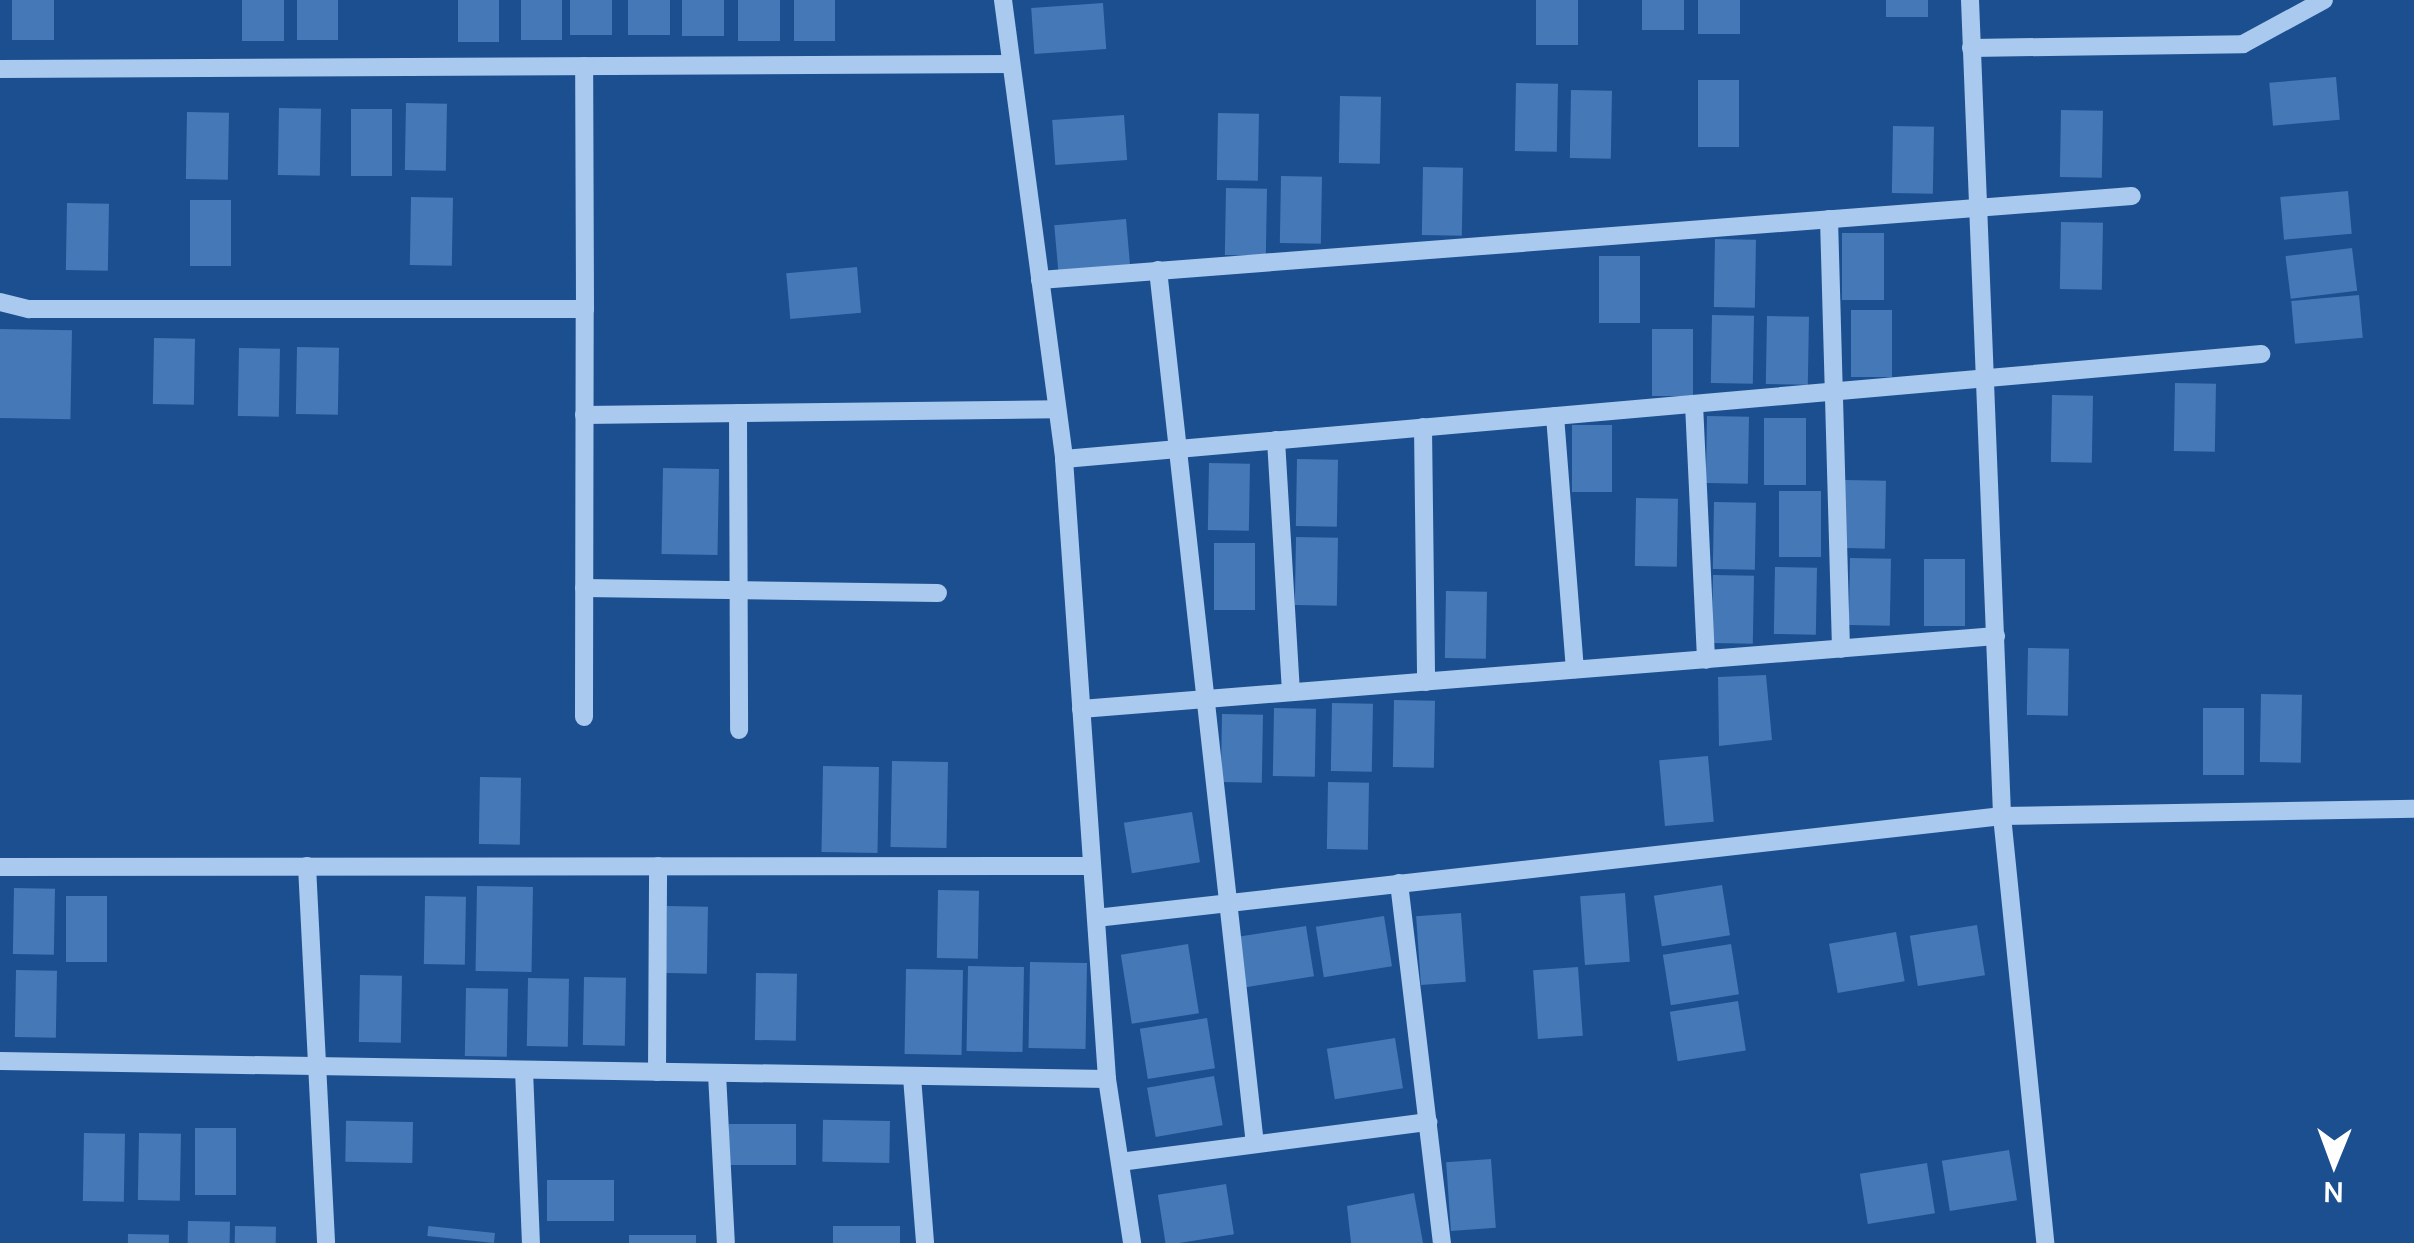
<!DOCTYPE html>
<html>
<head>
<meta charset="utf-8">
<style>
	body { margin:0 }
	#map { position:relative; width:2414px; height:1243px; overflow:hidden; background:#1b4f8f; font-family:Manrope,sans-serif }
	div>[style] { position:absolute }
	.building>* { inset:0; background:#4478b7; transform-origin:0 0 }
	.minor>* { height:18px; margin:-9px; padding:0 9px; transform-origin:9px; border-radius:9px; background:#a9c9ee }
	span { translate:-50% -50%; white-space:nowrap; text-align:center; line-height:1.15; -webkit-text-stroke:8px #1b4f8f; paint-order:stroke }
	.north { position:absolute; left:2284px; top:1113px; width:100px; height:100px; -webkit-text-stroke:8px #1b4f8f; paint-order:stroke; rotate:181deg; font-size:28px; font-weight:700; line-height:40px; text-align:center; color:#fff }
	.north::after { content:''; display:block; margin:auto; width:35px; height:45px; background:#fff; clip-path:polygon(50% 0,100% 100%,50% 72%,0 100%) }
</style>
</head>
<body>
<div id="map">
	<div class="building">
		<div style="left:12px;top:0;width:42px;height:40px"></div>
		<div style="left:242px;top:0;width:42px;height:41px"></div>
		<div style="left:297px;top:0;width:41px;height:40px"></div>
		<div style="left:458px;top:0;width:41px;height:42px"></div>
		<div style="left:521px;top:0;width:41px;height:40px"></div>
		<div style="left:570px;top:0;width:42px;height:35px"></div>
		<div style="left:628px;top:0;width:42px;height:35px"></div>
		<div style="left:682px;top:0;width:42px;height:36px"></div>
		<div style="left:738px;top:0;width:42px;height:41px"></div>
		<div style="left:794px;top:0;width:41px;height:41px"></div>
		<div style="left:1536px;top:0;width:42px;height:45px"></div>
		<div style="left:1642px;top:0;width:42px;height:30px"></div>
		<div style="left:1698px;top:0;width:42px;height:34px"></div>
		<div style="left:1886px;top:0;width:42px;height:17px"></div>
		<div style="left:1103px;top:3px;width:46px;height:72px;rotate:86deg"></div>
		<div style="left:2336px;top:77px;width:43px;height:67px;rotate:85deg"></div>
		<div style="left:1698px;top:80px;width:41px;height:67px"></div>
		<div style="left:1516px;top:83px;width:42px;height:68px;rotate:1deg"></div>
		<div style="left:1571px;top:90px;width:41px;height:68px;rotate:1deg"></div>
		<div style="left:1340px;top:96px;width:41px;height:67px;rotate:1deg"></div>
		<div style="left:406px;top:103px;width:41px;height:67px;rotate:1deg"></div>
		<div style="left:279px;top:108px;width:42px;height:67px;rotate:1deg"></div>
		<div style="left:351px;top:109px;width:41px;height:67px"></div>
		<div style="left:2061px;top:110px;width:42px;height:67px;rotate:1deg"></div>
		<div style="left:187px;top:112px;width:42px;height:67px;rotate:1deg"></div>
		<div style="left:1218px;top:113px;width:41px;height:67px;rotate:1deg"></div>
		<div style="left:1124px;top:115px;width:45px;height:72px;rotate:86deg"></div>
		<div style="left:1893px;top:126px;width:41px;height:67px;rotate:1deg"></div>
		<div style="left:1423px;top:167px;width:40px;height:68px;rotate:1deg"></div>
		<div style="left:1281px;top:176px;width:41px;height:67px;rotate:1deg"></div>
		<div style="left:1226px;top:188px;width:41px;height:67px;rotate:1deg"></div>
		<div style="left:2348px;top:191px;width:43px;height:68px;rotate:85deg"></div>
		<div style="left:411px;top:197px;width:42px;height:68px;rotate:1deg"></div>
		<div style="left:190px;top:200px;width:41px;height:66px"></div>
		<div style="left:67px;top:203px;width:42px;height:67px;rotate:1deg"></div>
		<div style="left:1126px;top:219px;width:46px;height:72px;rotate:85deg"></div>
		<div style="left:2061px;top:222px;width:42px;height:67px;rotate:1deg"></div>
		<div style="left:1842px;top:233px;width:42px;height:67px"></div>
		<div style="left:1715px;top:239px;width:41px;height:68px;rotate:1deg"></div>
		<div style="left:2352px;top:248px;width:43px;height:67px;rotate:83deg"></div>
		<div style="left:1599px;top:256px;width:41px;height:67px"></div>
		<div style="left:857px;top:267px;width:46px;height:71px;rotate:85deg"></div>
		<div style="left:2359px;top:295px;width:43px;height:68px;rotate:85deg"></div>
		<div style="left:1851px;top:310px;width:41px;height:67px"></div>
		<div style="left:1712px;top:315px;width:42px;height:68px;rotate:1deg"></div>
		<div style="left:1767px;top:316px;width:42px;height:68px;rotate:1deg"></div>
		<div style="left:0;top:329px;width:72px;height:89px;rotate:1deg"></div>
		<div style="left:1652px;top:329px;width:41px;height:67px"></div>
		<div style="left:154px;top:338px;width:41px;height:66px;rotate:1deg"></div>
		<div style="left:297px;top:347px;width:42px;height:67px;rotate:1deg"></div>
		<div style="left:239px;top:348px;width:41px;height:68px;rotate:1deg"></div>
		<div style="left:2175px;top:383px;width:41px;height:68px;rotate:1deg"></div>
		<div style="left:2052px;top:395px;width:41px;height:67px;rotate:1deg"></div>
		<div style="left:1707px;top:416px;width:42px;height:67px;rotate:1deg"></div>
		<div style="left:1764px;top:418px;width:42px;height:67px"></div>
		<div style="left:1572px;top:425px;width:40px;height:67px"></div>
		<div style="left:1297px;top:459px;width:41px;height:67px;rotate:1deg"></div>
		<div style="left:1209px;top:463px;width:41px;height:67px;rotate:1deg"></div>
		<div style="left:719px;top:469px;width:86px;height:56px;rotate:91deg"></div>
		<div style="left:1845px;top:480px;width:41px;height:68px;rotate:1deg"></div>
		<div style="left:1779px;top:491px;width:42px;height:66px"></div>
		<div style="left:1636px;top:498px;width:42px;height:68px;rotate:1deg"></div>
		<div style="left:1714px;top:502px;width:42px;height:67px;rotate:1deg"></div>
		<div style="left:1296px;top:537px;width:42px;height:68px;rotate:1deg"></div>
		<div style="left:1214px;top:543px;width:41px;height:67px"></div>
		<div style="left:1850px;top:558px;width:41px;height:67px;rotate:1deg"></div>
		<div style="left:1924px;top:559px;width:41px;height:67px"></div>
		<div style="left:1775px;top:567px;width:42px;height:67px;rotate:1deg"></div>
		<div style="left:1713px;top:575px;width:41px;height:68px;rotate:1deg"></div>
		<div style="left:1446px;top:591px;width:41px;height:67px;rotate:1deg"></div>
		<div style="left:2028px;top:648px;width:41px;height:67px;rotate:1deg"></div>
		<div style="clip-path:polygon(1766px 675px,1772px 740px,1719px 746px,1718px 677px)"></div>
		<div style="left:2261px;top:694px;width:41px;height:68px;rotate:1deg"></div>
		<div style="left:1394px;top:700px;width:41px;height:67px;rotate:1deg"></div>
		<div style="left:1332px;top:703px;width:41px;height:68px;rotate:1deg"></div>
		<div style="left:1274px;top:708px;width:42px;height:68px;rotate:1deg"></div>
		<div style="left:2203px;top:708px;width:41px;height:67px"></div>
		<div style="left:1222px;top:714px;width:41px;height:68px;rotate:1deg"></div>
		<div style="left:1708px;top:756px;width:66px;height:49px;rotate:85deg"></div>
		<div style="left:948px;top:762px;width:86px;height:56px;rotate:91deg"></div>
		<div style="left:879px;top:767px;width:86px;height:56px;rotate:91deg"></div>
		<div style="left:480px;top:777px;width:41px;height:67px;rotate:1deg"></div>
		<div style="left:1328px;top:782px;width:41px;height:67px;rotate:1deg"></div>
		<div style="left:1192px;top:812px;width:51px;height:69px;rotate:81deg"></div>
		<div style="left:1722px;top:885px;width:51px;height:69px;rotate:81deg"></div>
		<div style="left:533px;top:887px;width:85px;height:56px;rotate:91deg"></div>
		<div style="left:14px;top:888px;width:41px;height:66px;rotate:1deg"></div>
		<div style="left:938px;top:890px;width:41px;height:68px;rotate:1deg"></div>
		<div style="left:1625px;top:893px;width:69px;height:45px;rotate:86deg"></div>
		<div style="left:66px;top:896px;width:41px;height:66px"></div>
		<div style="left:425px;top:896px;width:41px;height:68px;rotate:1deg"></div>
		<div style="left:667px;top:906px;width:41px;height:67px;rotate:1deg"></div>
		<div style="left:1461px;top:913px;width:69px;height:45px;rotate:86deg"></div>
		<div style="left:1384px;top:916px;width:51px;height:69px;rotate:81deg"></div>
		<div style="left:1977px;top:925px;width:51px;height:68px;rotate:81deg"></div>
		<div style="left:1306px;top:926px;width:51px;height:69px;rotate:81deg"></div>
		<div style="left:1896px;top:932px;width:50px;height:68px;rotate:80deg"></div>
		<div style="left:1188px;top:944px;width:70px;height:68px;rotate:81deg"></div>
		<div style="left:1731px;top:944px;width:51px;height:69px;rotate:81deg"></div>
		<div style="left:1087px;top:963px;width:86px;height:57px;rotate:91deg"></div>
		<div style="left:1024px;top:967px;width:85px;height:56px;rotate:91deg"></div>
		<div style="left:1578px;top:967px;width:69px;height:45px;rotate:86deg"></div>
		<div style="left:16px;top:970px;width:41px;height:67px;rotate:1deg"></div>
		<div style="left:963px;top:970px;width:85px;height:57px;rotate:91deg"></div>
		<div style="left:756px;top:973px;width:41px;height:67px;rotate:1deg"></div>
		<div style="left:360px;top:975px;width:42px;height:67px;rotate:1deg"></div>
		<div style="left:584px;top:977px;width:42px;height:68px;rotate:1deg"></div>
		<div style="left:528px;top:978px;width:41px;height:68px;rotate:1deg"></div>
		<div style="left:466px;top:988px;width:42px;height:68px;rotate:1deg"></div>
		<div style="left:1738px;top:1001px;width:50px;height:69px;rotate:81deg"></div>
		<div style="left:1207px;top:1018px;width:51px;height:68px;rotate:81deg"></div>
		<div style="left:1395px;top:1038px;width:51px;height:69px;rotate:81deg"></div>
		<div style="left:1214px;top:1076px;width:50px;height:68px;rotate:80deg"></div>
		<div style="left:890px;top:1121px;width:42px;height:67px;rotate:91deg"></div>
		<div style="left:413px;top:1122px;width:41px;height:67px;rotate:91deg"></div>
		<div style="left:729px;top:1124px;width:67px;height:41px"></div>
		<div style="left:195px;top:1128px;width:41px;height:67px"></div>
		<div style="left:84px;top:1133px;width:41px;height:68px;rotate:1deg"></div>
		<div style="left:139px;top:1133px;width:42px;height:67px;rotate:1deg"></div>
		<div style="left:2009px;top:1150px;width:51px;height:68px;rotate:81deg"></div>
		<div style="left:1491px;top:1159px;width:69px;height:45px;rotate:86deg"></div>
		<div style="left:1927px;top:1163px;width:51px;height:68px;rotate:81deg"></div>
		<div style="left:547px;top:1180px;width:67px;height:41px"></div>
		<div style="left:1226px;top:1184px;width:51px;height:69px;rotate:81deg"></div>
		<div style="clip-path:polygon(1414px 1193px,1423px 1243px,1351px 1243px,1347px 1206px)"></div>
		<div style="left:188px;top:1221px;width:42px;height:22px;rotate:1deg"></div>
		<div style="left:235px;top:1226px;width:41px;height:17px;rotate:1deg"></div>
		<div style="left:833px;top:1226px;width:67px;height:17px"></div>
		<div style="left:495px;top:1233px;width:10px;height:67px;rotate:96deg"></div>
		<div style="left:128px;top:1234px;width:41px;height:9px;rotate:1deg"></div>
		<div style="left:696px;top:1235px;width:8px;height:67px;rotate:90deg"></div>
	</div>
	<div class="minor">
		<div style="left:1003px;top:0;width:463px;rotate:82.4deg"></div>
		<div style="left:1064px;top:459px;width:621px;rotate:86.03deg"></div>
		<div style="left:1107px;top:1079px;width:166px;rotate:81.3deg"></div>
		<div style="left:1970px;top:0;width:817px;rotate:87.75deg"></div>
		<div style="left:2002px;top:816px;width:429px;rotate:84.2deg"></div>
		<div style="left:1971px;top:48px;width:272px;rotate:-0.8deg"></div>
		<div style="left:2243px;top:44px;width:92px;rotate:-28.5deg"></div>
		<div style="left:0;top:69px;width:1011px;rotate:-0.28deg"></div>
		<div style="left:1829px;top:219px;width:430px;rotate:88.4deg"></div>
		<div style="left:1158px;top:270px;width:879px;rotate:83.67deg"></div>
		<div style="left:1040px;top:280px;width:1095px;rotate:-4.4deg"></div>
		<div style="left:0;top:302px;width:30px;rotate:14deg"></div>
		<div style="left:29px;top:309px;width:556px"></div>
		<div style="left:585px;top:309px;width:243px;rotate:-90.2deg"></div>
		<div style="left:1694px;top:404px;width:256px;rotate:87.3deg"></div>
		<div style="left:738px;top:413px;width:317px;rotate:89.8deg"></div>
		<div style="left:584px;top:415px;width:473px;rotate:-0.7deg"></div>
		<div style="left:1555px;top:416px;width:254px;rotate:85.5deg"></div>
		<div style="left:1423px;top:427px;width:255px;rotate:89.3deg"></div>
		<div style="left:1276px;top:440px;width:252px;rotate:86.6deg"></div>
		<div style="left:1064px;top:459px;width:1202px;rotate:-5.01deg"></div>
		<div style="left:584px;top:588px;width:354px;rotate:0.8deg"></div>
		<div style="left:1081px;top:709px;width:918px;rotate:-4.56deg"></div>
		<div style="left:584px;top:717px;width:408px;rotate:-89.9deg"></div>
		<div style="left:307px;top:866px;width:377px;rotate:87.1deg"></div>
		<div style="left:0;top:867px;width:1092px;rotate:-0.05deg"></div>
		<div style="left:1399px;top:883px;width:363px;rotate:83.2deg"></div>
		<div style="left:1096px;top:918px;width:912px;rotate:-6.42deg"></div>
		<div style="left:2002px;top:816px;width:412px;rotate:-1deg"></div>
		<div style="left:0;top:1061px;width:1107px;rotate:0.93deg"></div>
		<div style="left:524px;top:1070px;width:173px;rotate:87.7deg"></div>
		<div style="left:657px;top:1072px;width:206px;rotate:-89.7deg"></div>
		<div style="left:717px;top:1074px;width:169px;rotate:87deg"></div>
		<div style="left:912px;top:1077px;width:167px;rotate:85.5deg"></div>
		<div style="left:1120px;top:1162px;width:311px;rotate:-7.4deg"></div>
	</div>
	<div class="north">N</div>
</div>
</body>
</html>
